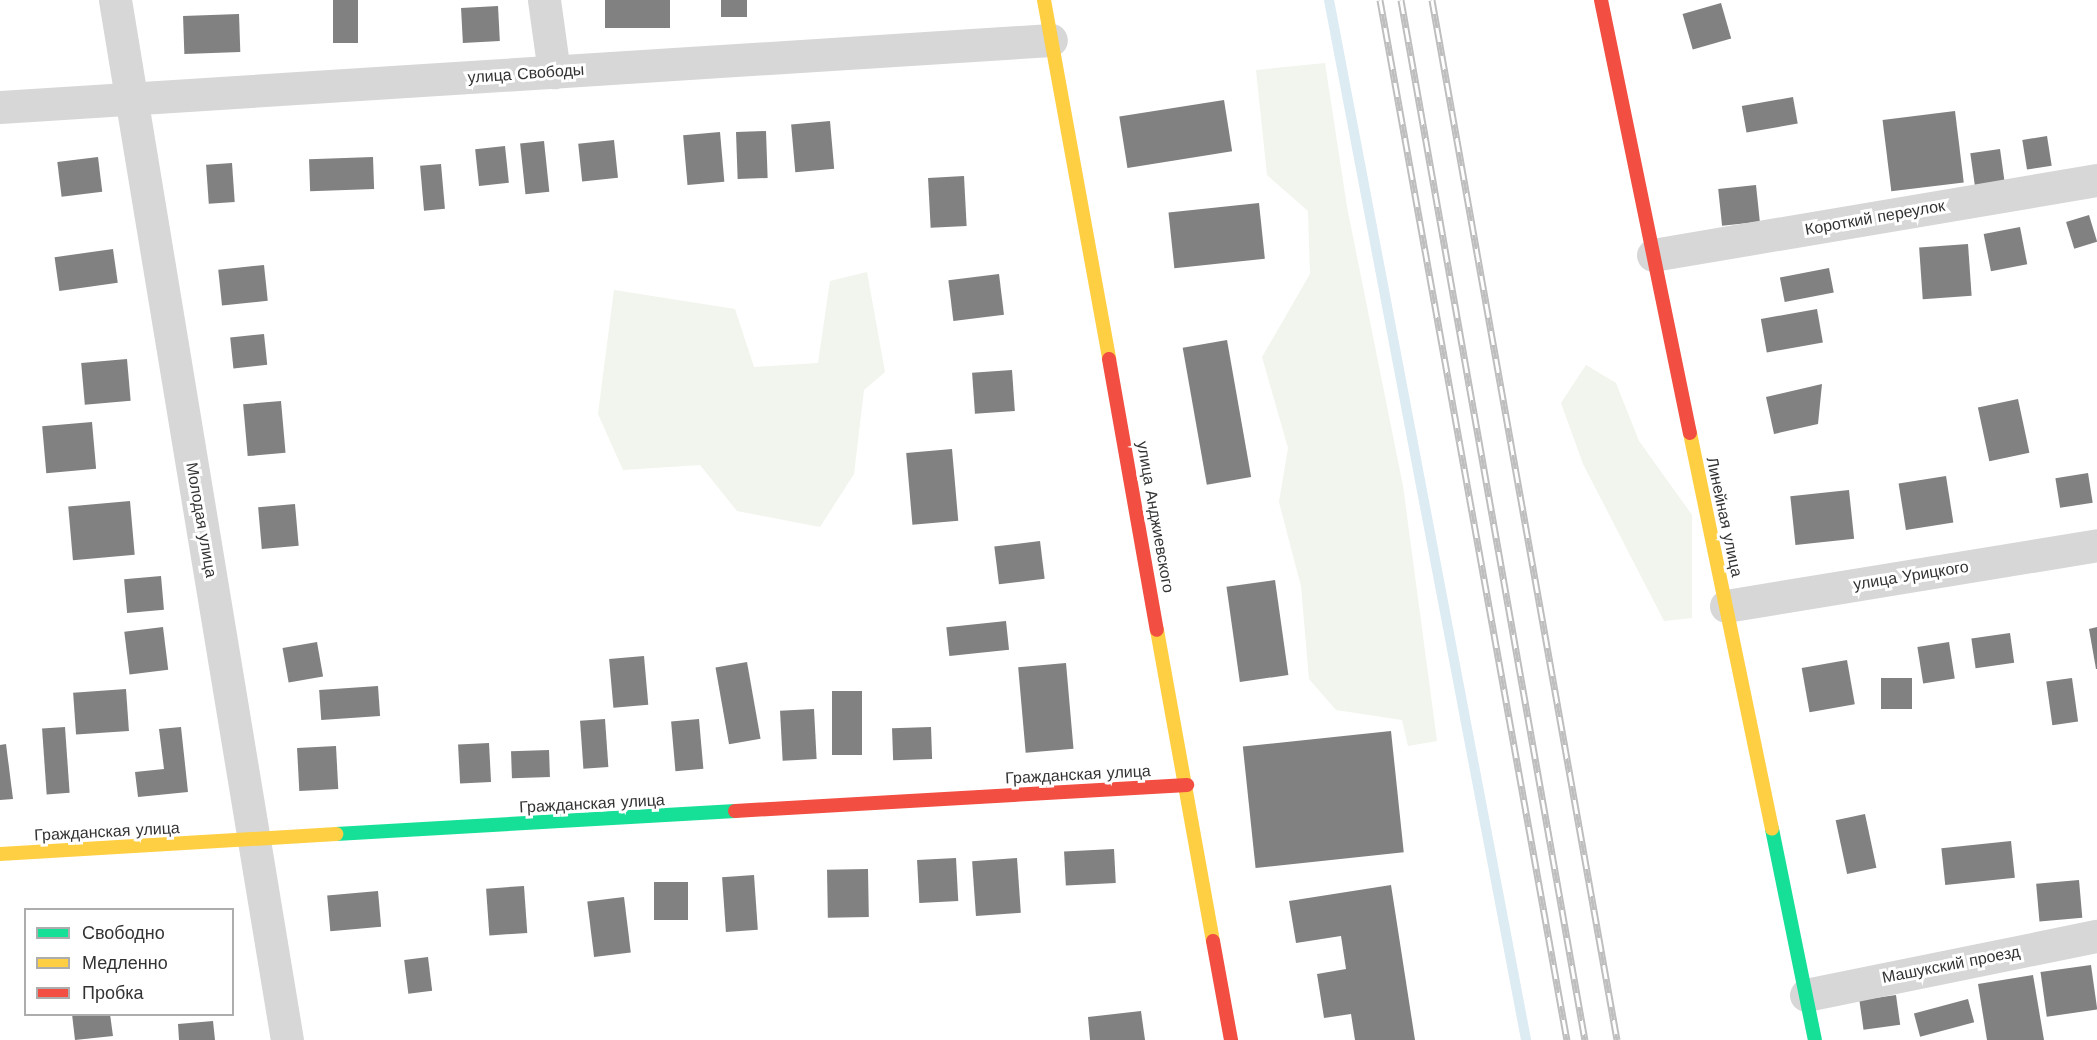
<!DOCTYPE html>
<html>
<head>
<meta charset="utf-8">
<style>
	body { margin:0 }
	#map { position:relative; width:2097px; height:1040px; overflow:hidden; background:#fff; font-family:"Work Sans",sans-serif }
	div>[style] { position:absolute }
	.green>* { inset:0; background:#f1f5ed }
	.stream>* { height:10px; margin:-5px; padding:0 5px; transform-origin:5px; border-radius:5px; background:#ddebf3 }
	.building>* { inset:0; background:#818181; transform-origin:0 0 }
	.street>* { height:33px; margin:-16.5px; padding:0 16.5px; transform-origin:16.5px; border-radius:16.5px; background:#d7d7d7 }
	.fast>* { height:14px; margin:-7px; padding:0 7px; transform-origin:7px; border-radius:7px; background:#16e098 }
	.slow>* { height:14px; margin:-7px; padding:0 7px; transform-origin:7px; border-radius:7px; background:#ffcf43 }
	.jam>* { height:14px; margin:-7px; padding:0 7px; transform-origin:7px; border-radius:7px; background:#f24e42 }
	.rail>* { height:7px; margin-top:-3.5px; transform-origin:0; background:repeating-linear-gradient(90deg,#fff 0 14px,#bebebe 0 28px); box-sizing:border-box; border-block:2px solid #bebebe }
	span { translate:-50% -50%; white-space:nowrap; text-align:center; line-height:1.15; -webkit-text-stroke:6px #fff; paint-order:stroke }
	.street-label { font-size:16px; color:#333 }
	.legend { position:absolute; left:24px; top:908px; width:210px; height:108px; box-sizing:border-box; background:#fff; border:2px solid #adadad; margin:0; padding:8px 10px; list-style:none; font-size:18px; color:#333 }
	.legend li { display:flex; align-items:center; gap:12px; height:30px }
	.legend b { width:30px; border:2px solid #adadad }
</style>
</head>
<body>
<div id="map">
	<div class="green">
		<div style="clip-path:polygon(1325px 63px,1347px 207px,1403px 486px,1437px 741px,1408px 746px,1402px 720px,1336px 710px,1309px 679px,1301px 586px,1279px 502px,1288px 448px,1262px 357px,1310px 274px,1308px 211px,1267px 175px,1256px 70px)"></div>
		<div style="clip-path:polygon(867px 272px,885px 372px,864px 390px,854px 474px,820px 527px,737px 511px,700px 465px,623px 470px,598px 414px,614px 290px,735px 309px,754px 367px,818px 363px,830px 281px)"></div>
		<div style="clip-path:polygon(1586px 365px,1616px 383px,1639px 441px,1692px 515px,1692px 618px,1664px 621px,1583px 464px,1561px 403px)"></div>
	</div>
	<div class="stream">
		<div style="left:1329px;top:0;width:1058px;rotate:79.27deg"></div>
	</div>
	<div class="building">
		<div style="left:333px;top:0;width:25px;height:43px"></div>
		<div style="left:605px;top:0;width:65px;height:28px"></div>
		<div style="left:721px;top:0;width:26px;height:17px"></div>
		<div style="left:1721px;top:3px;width:37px;height:40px;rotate:74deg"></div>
		<div style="left:498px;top:6px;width:35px;height:37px;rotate:87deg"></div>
		<div style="left:239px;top:14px;width:38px;height:56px;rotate:88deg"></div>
		<div style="left:1793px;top:97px;width:27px;height:52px;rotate:80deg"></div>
		<div style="left:1224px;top:100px;width:52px;height:106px;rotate:81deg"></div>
		<div style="left:1955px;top:111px;width:72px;height:73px;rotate:83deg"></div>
		<div style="left:830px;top:121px;width:48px;height:39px;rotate:85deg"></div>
		<div style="left:766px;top:131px;width:47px;height:30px;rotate:88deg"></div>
		<div style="left:720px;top:132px;width:50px;height:37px;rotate:85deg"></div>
		<div style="left:2047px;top:136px;width:30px;height:25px;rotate:81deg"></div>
		<div style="left:614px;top:140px;width:38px;height:36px;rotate:84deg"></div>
		<div style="left:544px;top:141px;width:51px;height:24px;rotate:84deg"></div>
		<div style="left:505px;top:146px;width:37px;height:30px;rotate:84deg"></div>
		<div style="left:2000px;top:149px;width:34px;height:30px;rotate:82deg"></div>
		<div style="left:98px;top:157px;width:35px;height:41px;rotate:83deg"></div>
		<div style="left:373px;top:157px;width:32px;height:64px;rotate:88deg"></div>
		<div style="left:232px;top:163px;width:39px;height:26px;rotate:86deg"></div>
		<div style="left:441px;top:164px;width:45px;height:21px;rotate:85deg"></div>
		<div style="left:964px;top:176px;width:50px;height:36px;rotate:87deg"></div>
		<div style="left:1756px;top:185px;width:37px;height:38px;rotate:84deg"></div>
		<div style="left:1259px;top:203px;width:56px;height:91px;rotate:84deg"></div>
		<div style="left:2089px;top:215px;width:28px;height:24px;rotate:73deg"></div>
		<div style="left:2020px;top:227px;width:38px;height:37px;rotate:79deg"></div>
		<div style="left:1968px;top:244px;width:52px;height:49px;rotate:86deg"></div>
		<div style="left:113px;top:249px;width:34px;height:59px;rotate:82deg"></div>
		<div style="left:264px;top:265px;width:36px;height:46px;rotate:84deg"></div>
		<div style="left:1829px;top:268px;width:25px;height:50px;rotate:79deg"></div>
		<div style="left:999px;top:274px;width:41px;height:51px;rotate:83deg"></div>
		<div style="left:1817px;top:309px;width:34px;height:57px;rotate:80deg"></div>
		<div style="left:264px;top:334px;width:31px;height:34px;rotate:84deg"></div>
		<div style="left:1227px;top:340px;width:139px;height:45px;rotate:80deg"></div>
		<div style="left:127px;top:359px;width:42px;height:46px;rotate:85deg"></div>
		<div style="left:1012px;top:370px;width:41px;height:40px;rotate:86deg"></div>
		<div style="clip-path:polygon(1822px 384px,1818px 424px,1774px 434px,1766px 397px)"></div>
		<div style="left:2018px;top:399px;width:55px;height:41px;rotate:78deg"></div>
		<div style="left:281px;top:401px;width:52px;height:38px;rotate:85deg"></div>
		<div style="left:92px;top:422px;width:47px;height:50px;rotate:85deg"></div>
		<div style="left:952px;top:449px;width:72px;height:46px;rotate:85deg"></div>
		<div style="left:2088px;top:473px;width:30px;height:33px;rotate:81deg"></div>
		<div style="left:1946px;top:476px;width:47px;height:48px;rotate:81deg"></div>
		<div style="left:1849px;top:490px;width:49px;height:59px;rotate:84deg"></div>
		<div style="left:130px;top:501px;width:54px;height:62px;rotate:85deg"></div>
		<div style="left:295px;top:504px;width:42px;height:37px;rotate:85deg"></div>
		<div style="left:1040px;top:541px;width:38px;height:46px;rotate:83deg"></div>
		<div style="left:161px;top:576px;width:34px;height:37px;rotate:85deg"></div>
		<div style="left:1275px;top:580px;width:96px;height:49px;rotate:82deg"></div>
		<div style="left:1006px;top:621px;width:29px;height:60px;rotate:84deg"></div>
		<div style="left:163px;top:627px;width:43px;height:39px;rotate:83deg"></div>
		<div style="clip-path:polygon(2097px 627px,2097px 669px,2096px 669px,2089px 629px)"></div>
		<div style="left:2010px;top:633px;width:30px;height:39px;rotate:82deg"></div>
		<div style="left:317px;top:642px;width:35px;height:35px;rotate:80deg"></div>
		<div style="left:1949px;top:642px;width:37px;height:32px;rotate:81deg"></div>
		<div style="left:644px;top:656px;width:49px;height:35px;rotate:85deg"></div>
		<div style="left:1847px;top:660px;width:45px;height:46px;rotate:80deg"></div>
		<div style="left:747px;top:662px;width:78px;height:32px;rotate:80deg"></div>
		<div style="left:1066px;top:663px;width:86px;height:48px;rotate:85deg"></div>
		<div style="left:1912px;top:678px;width:31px;height:31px;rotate:90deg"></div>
		<div style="left:2072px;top:678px;width:44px;height:26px;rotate:82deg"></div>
		<div style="left:378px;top:686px;width:30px;height:59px;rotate:86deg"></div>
		<div style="left:126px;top:689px;width:42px;height:53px;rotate:86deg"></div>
		<div style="left:832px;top:691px;width:30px;height:64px"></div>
		<div style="left:814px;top:709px;width:50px;height:34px;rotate:87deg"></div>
		<div style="left:605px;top:719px;width:48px;height:25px;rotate:86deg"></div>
		<div style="left:699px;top:719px;width:50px;height:28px;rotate:85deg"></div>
		<div style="left:65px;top:727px;width:66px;height:23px;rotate:86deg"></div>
		<div style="clip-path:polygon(181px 727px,188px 792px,138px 797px,135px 772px,164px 769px,159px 729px)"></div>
		<div style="left:931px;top:727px;width:32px;height:39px;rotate:88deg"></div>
		<div style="left:1391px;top:731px;width:122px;height:149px;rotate:84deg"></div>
		<div style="left:489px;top:743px;width:39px;height:31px;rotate:87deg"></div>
		<div style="clip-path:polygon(6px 744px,13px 799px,0 800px,0 745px)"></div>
		<div style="left:336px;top:746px;width:43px;height:39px;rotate:87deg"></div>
		<div style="left:549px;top:750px;width:27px;height:38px;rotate:88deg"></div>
		<div style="left:1865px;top:814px;width:55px;height:30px;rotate:78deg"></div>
		<div style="left:2011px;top:841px;width:37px;height:70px;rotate:84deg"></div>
		<div style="left:1114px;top:849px;width:34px;height:50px;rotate:87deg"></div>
		<div style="left:956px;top:858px;width:43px;height:39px;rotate:87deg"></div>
		<div style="left:1017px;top:858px;width:55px;height:45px;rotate:86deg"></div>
		<div style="left:868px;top:869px;width:48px;height:41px;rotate:89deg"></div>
		<div style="left:754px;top:875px;width:55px;height:32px;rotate:86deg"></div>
		<div style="left:2079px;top:880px;width:38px;height:43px;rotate:85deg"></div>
		<div style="left:654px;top:882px;width:34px;height:38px"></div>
		<div style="clip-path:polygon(1391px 885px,1415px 1040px,1355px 1040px,1351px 1014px,1324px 1018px,1317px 974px,1346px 969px,1341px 936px,1296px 943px,1289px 901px)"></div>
		<div style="left:524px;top:886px;width:47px;height:38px;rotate:86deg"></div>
		<div style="left:378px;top:891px;width:36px;height:51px;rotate:85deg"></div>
		<div style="left:624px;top:897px;width:56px;height:37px;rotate:83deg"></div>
		<div style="left:428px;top:957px;width:34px;height:24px;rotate:83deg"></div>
		<div style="left:2091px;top:965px;width:45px;height:51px;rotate:82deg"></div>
		<div style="clip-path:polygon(2033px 975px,2044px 1040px,1987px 1040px,1978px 984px)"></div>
		<div style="left:1896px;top:995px;width:30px;height:37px;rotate:82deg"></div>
		<div style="left:1968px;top:999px;width:24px;height:56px;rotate:75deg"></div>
		<div style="clip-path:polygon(1141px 1011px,1145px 1040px,1090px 1040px,1088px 1017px)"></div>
		<div style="clip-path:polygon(72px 1014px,110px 1014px,113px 1036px,75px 1040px)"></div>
		<div style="clip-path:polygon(213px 1021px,215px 1040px,179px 1040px,178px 1024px)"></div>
	</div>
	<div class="street">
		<div style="left:115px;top:0;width:1054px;rotate:80.61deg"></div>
		<div style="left:544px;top:0;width:73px;rotate:82.1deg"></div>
		<div style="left:0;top:107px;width:1053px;rotate:-3.65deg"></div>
		<div style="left:1653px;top:255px;width:450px;rotate:-9.6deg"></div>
		<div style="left:1726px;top:606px;width:376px;rotate:-9.3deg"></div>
		<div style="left:1806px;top:995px;width:297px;rotate:-11.5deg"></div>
	</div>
	<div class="fast">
		<div style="left:1772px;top:829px;width:215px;rotate:78.5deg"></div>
		<div style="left:336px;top:834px;width:400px;rotate:-3.3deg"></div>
	</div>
	<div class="slow">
		<div style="left:1044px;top:0;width:365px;rotate:79.7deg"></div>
		<div style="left:1690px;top:433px;width:404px;rotate:78.3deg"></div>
		<div style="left:1157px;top:630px;width:316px;rotate:79.8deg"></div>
		<div style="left:0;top:854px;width:337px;rotate:-3.4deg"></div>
	</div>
	<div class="jam">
		<div style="left:1601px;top:0;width:442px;rotate:78.4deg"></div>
		<div style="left:1109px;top:359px;width:275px;rotate:80deg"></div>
		<div style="left:735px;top:811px;width:453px;rotate:-3.3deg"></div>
		<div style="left:1213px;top:941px;width:101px;rotate:79.7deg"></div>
	</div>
	<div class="rail">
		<div style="left:1380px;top:0;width:1057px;rotate:79.81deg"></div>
		<div style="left:1401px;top:0;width:1056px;rotate:79.97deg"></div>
		<div style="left:1432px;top:0;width:1056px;rotate:79.91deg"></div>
	</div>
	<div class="street-label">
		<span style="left:526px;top:74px;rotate:-4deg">улица Свободы</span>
		<span style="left:1875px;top:218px;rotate:-10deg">Короткий переулок</span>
		<span style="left:1155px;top:517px;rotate:80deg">улица Анджиевского</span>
		<span style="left:1724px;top:517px;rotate:78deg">Линейная улица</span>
		<span style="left:201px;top:520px;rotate:80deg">Молодая улица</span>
		<span style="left:1911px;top:576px;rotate:-9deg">улица Урицкого</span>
		<span style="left:1078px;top:775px;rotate:-3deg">Гражданская улица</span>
		<span style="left:592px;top:804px;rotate:-3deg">Гражданская улица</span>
		<span style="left:107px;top:832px;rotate:-3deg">Гражданская улица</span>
		<span style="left:1951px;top:965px;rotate:-11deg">Машукский проезд</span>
	</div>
	<ul class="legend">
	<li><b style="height:8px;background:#16e098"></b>Свободно</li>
	<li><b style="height:8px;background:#ffcf43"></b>Медленно</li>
	<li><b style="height:8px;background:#f24e42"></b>Пробка</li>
	</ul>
</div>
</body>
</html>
